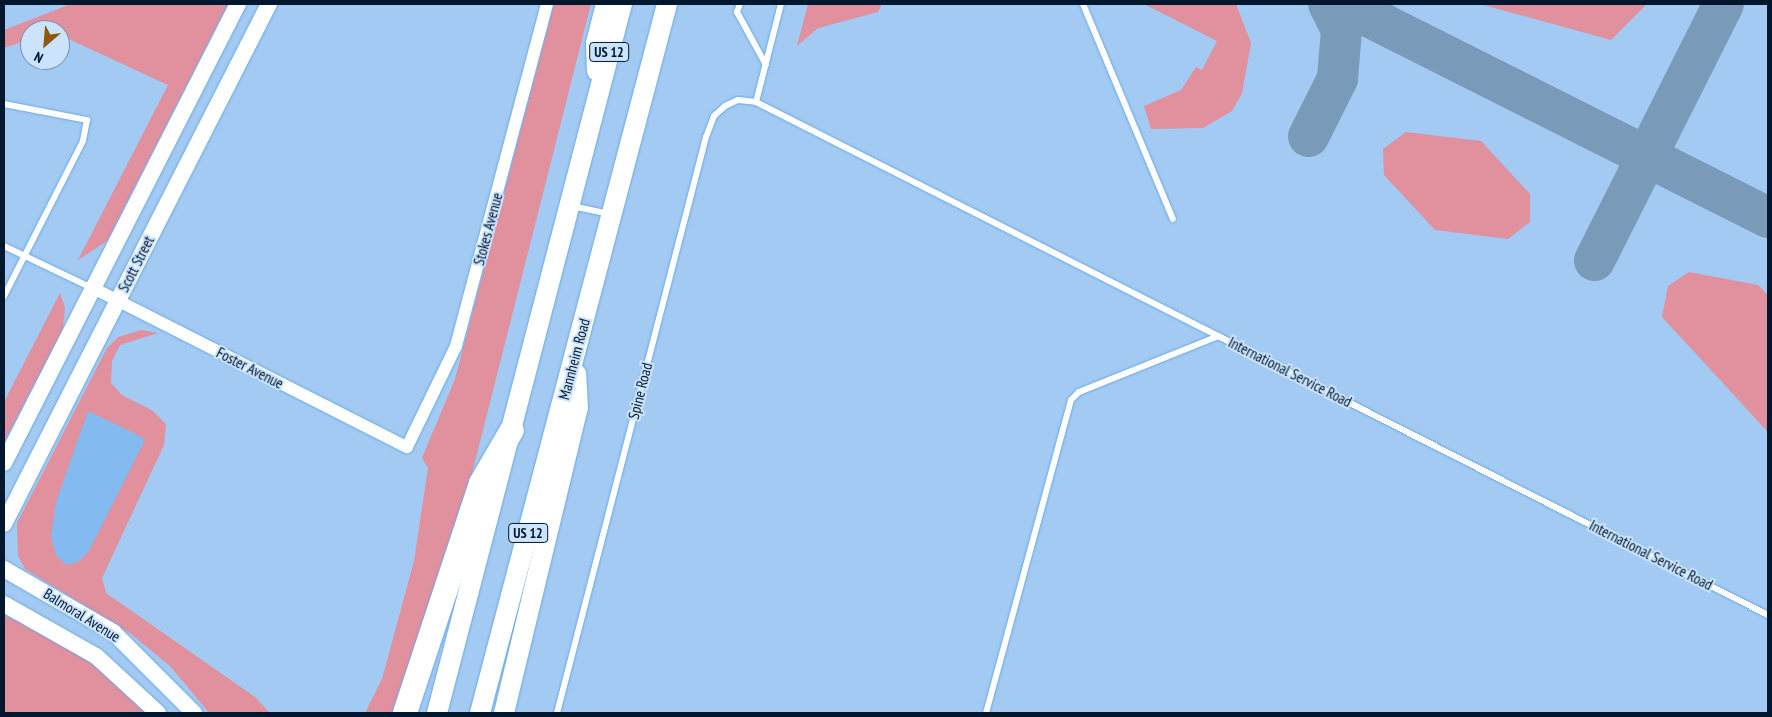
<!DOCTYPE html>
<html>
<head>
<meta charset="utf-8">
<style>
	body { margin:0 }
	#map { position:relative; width:1772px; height:717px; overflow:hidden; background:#b2d7fc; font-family:"PT Sans Narrow",sans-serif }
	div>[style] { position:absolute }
	.built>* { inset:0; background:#a2caf2 }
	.green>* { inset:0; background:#e1909e }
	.water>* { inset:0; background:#83baf0 }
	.taxiway>* { height:41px; margin:-20.5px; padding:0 20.5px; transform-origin:20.5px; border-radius:20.5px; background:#7a9aba }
	.roads { filter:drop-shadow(0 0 1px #6caae6) drop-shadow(0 0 1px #6caae6) }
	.service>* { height:6px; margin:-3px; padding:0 3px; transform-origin:3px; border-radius:3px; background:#fff }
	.minor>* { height:12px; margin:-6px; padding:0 6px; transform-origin:6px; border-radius:6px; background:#fff }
	.tertiary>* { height:16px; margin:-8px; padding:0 8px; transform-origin:8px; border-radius:8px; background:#fff }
	.primary>* { height:20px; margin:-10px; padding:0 10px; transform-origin:10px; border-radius:10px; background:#fff }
	.motorway>* { height:24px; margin:-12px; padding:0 12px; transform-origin:12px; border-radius:12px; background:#fff }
	span { translate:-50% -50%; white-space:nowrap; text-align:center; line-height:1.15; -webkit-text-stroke:4px #cbe3fc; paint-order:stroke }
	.shield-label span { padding:1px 4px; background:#cbe3fc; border:1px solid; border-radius:4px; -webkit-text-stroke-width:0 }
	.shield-label { font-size:14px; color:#00172d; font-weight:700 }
	.street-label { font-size:15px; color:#00172d }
	.frame { position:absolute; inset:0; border:5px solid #00172d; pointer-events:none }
	.north { position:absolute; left:20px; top:20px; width:50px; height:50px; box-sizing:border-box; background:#cbe3fc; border:1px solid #7a91a9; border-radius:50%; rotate:207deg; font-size:14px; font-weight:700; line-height:20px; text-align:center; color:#00172d }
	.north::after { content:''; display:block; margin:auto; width:18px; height:22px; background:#8d5809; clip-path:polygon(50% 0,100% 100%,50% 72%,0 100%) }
</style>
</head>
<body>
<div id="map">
	<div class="built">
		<div style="clip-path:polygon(evenodd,4px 4px,1768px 4px,1768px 713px,4px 713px,4px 4px,30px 30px,60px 30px,60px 60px,30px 60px,30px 30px)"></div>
	</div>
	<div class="green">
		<div style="clip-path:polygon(71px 4px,228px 4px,107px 241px,78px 260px,168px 85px,60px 35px,60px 30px,30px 30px,30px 39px,4px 48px,4px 30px)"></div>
		<div style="clip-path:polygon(554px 4px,591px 4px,464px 505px,394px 713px,365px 713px,382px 679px,414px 561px,428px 468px,422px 458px,455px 379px)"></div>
		<div style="clip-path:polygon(808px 4px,882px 4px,878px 12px,818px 28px,797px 46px)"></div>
		<div style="clip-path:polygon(1144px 4px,1236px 4px,1251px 43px,1242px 93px,1232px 111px,1203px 128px,1151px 129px,1144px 106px,1181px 90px,1196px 67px,1202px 70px,1217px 41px)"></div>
		<div style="clip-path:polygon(1480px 4px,1647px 4px,1611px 40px)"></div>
		<div style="clip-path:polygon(1406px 132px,1481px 141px,1530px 194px,1530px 222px,1508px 239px,1435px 230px,1384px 175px,1383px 149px)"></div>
		<div style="clip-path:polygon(1689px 272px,1758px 285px,1768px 295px,1768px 432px,1662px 317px,1668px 286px)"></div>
		<div style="clip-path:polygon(60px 293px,65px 308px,63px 329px,4px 442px,4px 402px)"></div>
		<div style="clip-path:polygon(141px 330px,158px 333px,120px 345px,112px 361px,111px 383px,122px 395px,153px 411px,166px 424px,164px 445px,102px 578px,106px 593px,255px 697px,270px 713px,209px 713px,171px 667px,131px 634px,25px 569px,18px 556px,17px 523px,107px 348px,118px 337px)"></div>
		<div style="clip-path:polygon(4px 615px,36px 629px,94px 665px,146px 713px,4px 713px)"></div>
	</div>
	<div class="water">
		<div style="clip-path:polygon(88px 411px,142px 437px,144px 442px,89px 551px,78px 562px,66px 565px,56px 555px,51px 536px,56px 502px)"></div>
	</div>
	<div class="taxiway">
		<div style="left:1344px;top:4px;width:474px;rotate:26.7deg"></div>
		<div style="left:1308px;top:136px;width:65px;rotate:-63.4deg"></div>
		<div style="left:1337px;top:78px;width:49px;rotate:-85.3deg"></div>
		<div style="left:1341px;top:29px;width:28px;rotate:-117deg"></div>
		<div style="left:1594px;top:260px;width:287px;rotate:-63.3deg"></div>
	</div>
	<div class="roads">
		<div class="service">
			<div style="left:740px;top:4px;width:9px;rotate:111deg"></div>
			<div style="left:737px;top:12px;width:60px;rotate:61.3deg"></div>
			<div style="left:1083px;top:4px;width:233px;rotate:67.3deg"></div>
			<div style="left:756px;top:102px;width:101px;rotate:-75.7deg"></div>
			<div style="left:4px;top:104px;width:85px;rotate:10.9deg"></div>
			<div style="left:87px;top:120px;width:21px;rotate:101deg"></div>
			<div style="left:83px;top:141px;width:174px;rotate:117deg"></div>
			<div style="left:572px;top:206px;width:38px;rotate:12deg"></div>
			<div style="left:4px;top:246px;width:98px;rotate:25.5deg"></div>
			<div style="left:557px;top:713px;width:595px;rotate:-75.5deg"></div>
			<div style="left:706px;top:137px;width:22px;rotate:-69deg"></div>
			<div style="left:714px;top:116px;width:15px;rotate:-42deg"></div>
			<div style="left:725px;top:106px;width:14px;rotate:-25deg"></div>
			<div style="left:738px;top:100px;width:18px;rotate:6deg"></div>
			<div style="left:756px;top:102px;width:518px;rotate:26.86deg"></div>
			<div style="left:986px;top:713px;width:324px;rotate:-74.8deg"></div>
			<div style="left:1071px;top:400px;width:11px;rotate:-45deg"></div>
			<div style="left:1079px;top:392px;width:150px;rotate:-21.9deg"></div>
			<div style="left:1218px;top:336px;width:617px;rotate:26.9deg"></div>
		</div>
		<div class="minor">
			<div style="left:93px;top:288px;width:352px;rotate:26.9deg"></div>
			<div style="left:407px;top:447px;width:112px;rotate:-64.1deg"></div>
			<div style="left:456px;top:346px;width:354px;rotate:-75.1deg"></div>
		</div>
		<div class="tertiary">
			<div style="left:4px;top:463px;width:515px;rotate:-62.99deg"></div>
			<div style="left:4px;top:524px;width:584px;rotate:-63deg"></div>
			<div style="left:4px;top:569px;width:126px;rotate:30deg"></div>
			<div style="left:113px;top:632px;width:115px;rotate:45deg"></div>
			<div style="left:4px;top:604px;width:106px;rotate:29.5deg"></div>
			<div style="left:96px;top:656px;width:84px;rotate:42.6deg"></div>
		</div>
		<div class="primary">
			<div style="left:597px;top:71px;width:28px;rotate:-92deg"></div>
			<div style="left:596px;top:43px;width:40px;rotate:-75.6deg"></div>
			<div style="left:437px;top:713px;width:733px;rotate:-75.38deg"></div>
			<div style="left:480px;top:713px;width:733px;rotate:-75.22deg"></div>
			<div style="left:504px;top:713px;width:314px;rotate:-76.4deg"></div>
			<div style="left:578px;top:408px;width:34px;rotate:-93deg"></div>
		</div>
		<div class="motorway">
			<div style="left:405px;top:713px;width:242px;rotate:-71.7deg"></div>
			<div style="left:481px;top:483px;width:61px;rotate:-59.7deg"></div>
		</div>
	</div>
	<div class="shield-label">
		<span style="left:609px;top:52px">US 12</span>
		<span style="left:528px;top:533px">US 12</span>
	</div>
	<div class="street-label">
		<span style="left:488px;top:229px;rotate:-75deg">Stokes Avenue</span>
		<span style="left:136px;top:264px;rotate:-63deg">Scott Street</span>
		<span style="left:574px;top:359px;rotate:-75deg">Mannheim Road</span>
		<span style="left:250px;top:368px;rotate:27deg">Foster Avenue</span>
		<span style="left:1290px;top:372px;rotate:27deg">International Service Road</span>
		<span style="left:640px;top:391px;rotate:-76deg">Spine Road</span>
		<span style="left:1651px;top:555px;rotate:27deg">International Service Road</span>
		<span style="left:82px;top:615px;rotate:32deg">Balmoral Avenue</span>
	</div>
	<div class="frame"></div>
	<div class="north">N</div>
</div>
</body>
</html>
